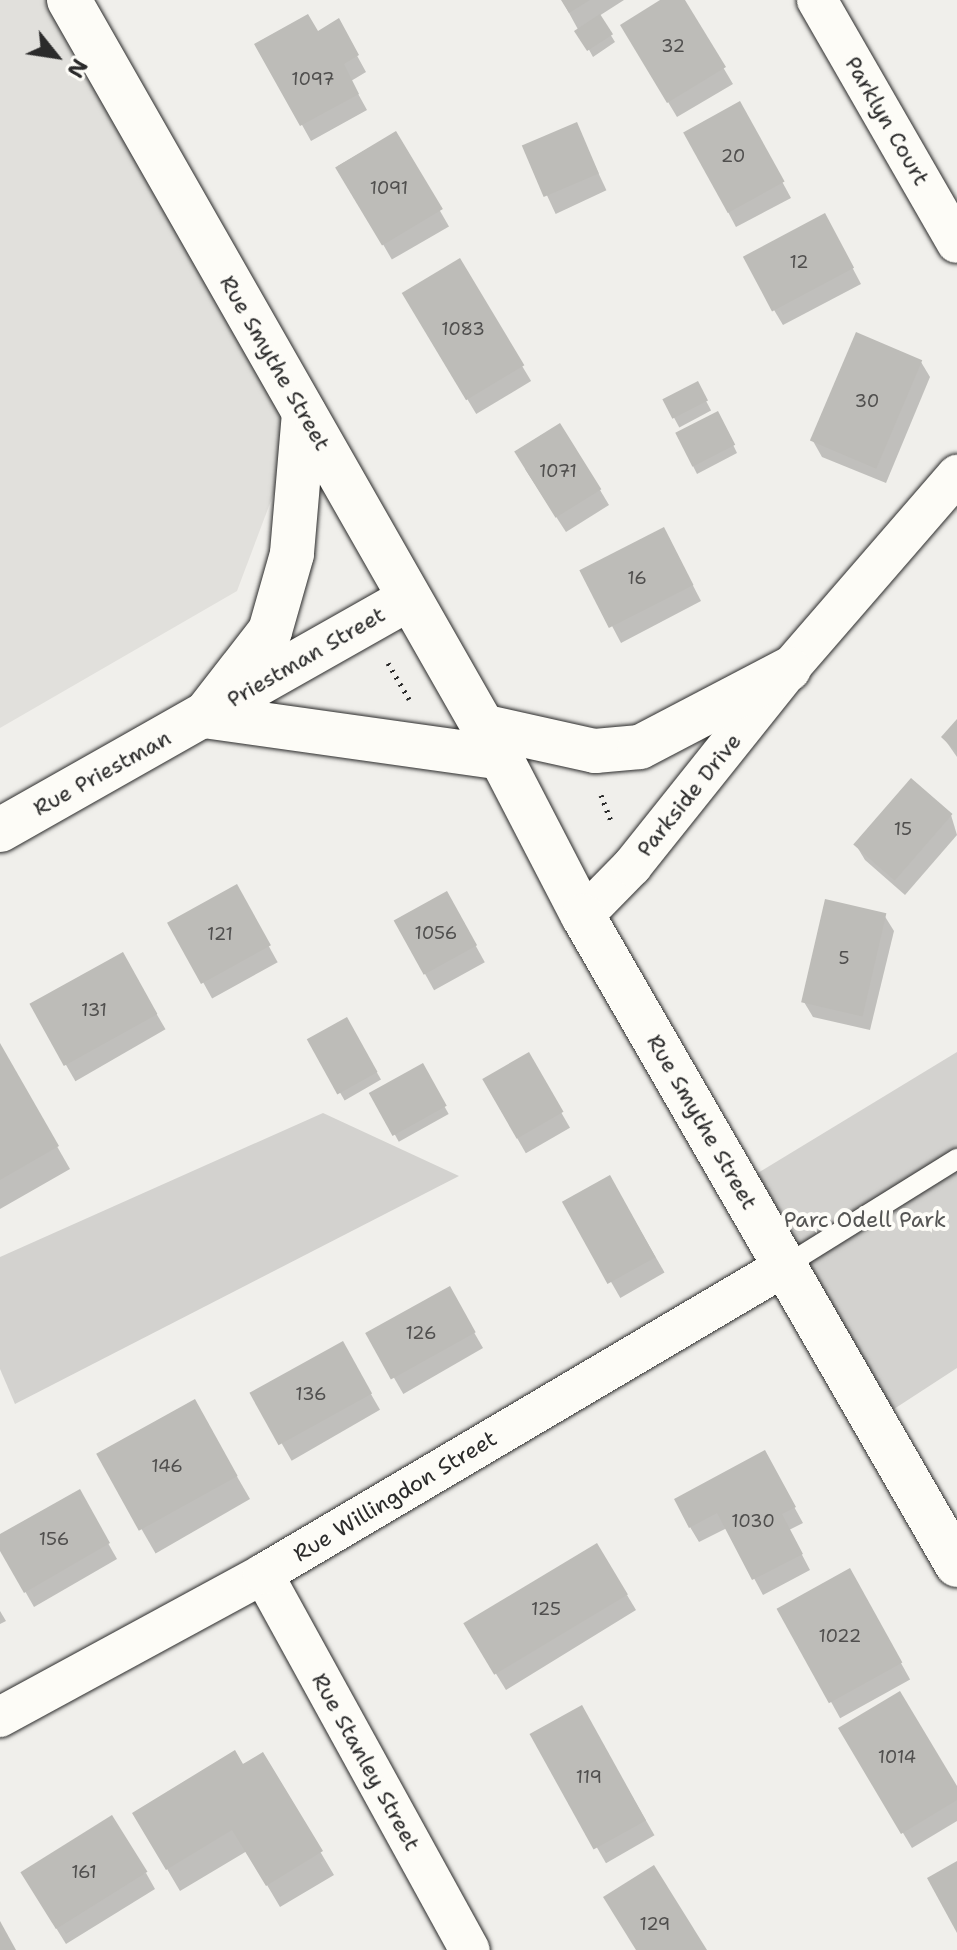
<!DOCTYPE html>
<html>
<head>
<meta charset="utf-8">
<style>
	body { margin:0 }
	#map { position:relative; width:957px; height:1950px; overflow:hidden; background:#f0efeb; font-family:"Shantell Sans",sans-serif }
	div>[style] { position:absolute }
	.built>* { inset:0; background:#e1e0dc }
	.green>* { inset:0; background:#d3d2cf }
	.shadow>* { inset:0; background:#0003; transform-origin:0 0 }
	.building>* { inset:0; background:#bdbcb8; transform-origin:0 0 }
	.path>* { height:5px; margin-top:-2.5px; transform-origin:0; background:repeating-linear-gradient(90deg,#2b2b2b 0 2px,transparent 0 8px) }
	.roads { filter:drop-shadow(0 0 2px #2b2b2b) drop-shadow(0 0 2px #2b2b2b) }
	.service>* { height:20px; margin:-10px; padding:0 10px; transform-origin:10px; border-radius:10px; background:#fdfcf7 }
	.minor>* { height:40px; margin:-20px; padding:0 20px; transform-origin:20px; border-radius:20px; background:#fdfcf7 }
	.tertiary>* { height:44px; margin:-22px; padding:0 22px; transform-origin:22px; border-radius:22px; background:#fdfcf7 }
	.secondary>* { height:44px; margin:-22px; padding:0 22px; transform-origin:22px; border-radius:22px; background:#fdfcf7 }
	span { translate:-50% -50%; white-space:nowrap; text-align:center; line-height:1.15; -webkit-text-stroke:8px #fdfcf7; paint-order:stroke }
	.number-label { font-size:18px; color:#504f4e }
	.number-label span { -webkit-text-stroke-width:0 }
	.street-label { font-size:22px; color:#2b2b2b }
	.park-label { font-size:22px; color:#555554 }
	.north { position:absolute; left:16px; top:16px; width:80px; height:80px; -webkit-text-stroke:6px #fdfcf7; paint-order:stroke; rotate:120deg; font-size:22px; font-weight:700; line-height:32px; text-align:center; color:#2b2b2b }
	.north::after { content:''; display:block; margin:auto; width:28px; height:36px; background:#2b2b2b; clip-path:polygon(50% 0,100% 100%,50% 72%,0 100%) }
</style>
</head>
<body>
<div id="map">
	<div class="built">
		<div style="clip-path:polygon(0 0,69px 0,304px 413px,237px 591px,0 728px)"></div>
	</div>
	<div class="green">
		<div style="clip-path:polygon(957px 1052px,957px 1368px,874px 1422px,738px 1185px)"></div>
		<div style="clip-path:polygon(323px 1113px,459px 1176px,15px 1404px,0 1369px,0 1257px)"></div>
	</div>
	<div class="shadow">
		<div style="clip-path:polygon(562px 0,624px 0,599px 16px,615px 42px,593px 57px)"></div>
		<div style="clip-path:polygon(664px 0,683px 0,733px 84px,677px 117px,622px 25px)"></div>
		<div style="clip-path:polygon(338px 21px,366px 72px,351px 81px,367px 110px,311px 141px,257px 44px,317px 33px)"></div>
		<div style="clip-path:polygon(748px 119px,791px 198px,736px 227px,728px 212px)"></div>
		<div style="left:576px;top:125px;width:72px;height:56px;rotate:65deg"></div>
		<div style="left:395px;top:133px;width:108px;height:66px;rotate:60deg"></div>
		<div style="clip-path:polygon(833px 231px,861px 284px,783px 325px,774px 310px)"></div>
		<div style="left:459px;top:261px;width:140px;height:64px;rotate:59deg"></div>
		<div style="clip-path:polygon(921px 362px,930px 377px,886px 483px,822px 457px,813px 441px)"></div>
		<div style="left:697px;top:384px;width:30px;height:36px;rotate:62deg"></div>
		<div style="clip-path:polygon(722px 422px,737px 453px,697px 474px,677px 434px)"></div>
		<div style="clip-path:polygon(525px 469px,600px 490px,609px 505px,566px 532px)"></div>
		<div style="clip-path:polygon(672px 545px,701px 601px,621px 643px,583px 571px)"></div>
		<div style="clip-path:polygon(957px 722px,957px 757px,943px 737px)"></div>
		<div style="clip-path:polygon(951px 815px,957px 835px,905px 895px,865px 860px,856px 845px)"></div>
		<div style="left:236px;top:887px;width:86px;height:75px;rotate:61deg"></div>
		<div style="left:447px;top:894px;width:78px;height:58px;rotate:61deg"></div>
		<div style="clip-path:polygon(884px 915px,894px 931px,870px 1030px,813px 1017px,804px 1002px)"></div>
		<div style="left:122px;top:954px;width:87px;height:104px;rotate:60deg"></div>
		<div style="left:346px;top:1019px;width:70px;height:42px;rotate:60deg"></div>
		<div style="clip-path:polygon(0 1047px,70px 1169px,0 1209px)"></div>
		<div style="left:528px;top:1055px;width:84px;height:51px;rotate:60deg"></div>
		<div style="left:422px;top:1066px;width:55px;height:57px;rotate:61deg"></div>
		<div style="left:610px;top:1178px;width:109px;height:51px;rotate:60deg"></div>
		<div style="left:449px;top:1289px;width:68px;height:92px;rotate:60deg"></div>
		<div style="left:342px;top:1344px;width:76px;height:102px;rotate:60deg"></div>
		<div style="left:194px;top:1402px;width:112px;height:109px;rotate:60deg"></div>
		<div style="clip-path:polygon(764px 1452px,803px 1523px,789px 1530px,810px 1570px,763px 1595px,727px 1528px,699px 1542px,690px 1527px)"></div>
		<div style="clip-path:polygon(79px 1492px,117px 1559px,34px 1607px,0 1547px,0 1537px)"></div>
		<div style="left:850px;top:1571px;width:124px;height:80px;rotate:61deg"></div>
		<div style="clip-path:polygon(627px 1595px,636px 1610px,506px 1690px,466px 1625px)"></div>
		<div style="clip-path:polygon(0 1611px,6px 1621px,0 1624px)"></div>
		<div style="left:581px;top:1708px;width:147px;height:56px;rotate:60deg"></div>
		<div style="clip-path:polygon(841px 1729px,957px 1790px,957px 1821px,912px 1848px)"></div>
		<div style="clip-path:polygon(263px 1755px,334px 1875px,280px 1907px,247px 1851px,180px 1891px,134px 1813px)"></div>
		<div style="clip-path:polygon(146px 1873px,155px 1889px,66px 1944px,32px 1889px)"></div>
	</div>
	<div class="building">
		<div style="clip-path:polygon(561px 0,590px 0,569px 13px)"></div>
		<div style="clip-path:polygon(660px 0,685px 0,726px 67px,667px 103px,620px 25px)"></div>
		<div style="clip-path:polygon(308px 14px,318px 31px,339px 18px,359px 55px,344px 64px,359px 94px,300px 126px,254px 44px)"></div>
		<div style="left:600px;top:14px;width:24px;height:31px;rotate:57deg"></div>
		<div style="left:740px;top:101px;width:92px;height:65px;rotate:61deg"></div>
		<div style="left:577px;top:122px;width:56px;height:60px;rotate:67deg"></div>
		<div style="left:396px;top:131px;width:91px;height:71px;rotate:59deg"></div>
		<div style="left:825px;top:213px;width:62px;height:93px;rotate:62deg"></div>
		<div style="left:460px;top:258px;width:125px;height:68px;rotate:59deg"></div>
		<div style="left:856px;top:332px;width:72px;height:118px;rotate:23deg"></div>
		<div style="left:698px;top:381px;width:22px;height:40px;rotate:63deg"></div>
		<div style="left:718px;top:411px;width:38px;height:48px;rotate:63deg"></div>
		<div style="left:560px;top:423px;width:78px;height:54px;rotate:58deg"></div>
		<div style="left:664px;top:527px;width:65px;height:95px;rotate:63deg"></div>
		<div style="clip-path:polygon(957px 719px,957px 752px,941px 737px)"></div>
		<div style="left:911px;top:778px;width:55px;height:88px;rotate:41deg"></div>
		<div style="left:237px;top:884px;width:70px;height:80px;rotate:61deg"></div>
		<div style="left:447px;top:891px;width:62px;height:61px;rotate:61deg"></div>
		<div style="left:825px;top:899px;width:63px;height:106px;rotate:13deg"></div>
		<div style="left:123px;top:952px;width:71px;height:107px;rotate:61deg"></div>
		<div style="left:347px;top:1017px;width:63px;height:46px;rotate:61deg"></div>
		<div style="clip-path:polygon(0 1043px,59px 1146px,0 1180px)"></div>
		<div style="left:529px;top:1052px;width:69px;height:54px;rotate:60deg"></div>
		<div style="left:423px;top:1063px;width:49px;height:62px;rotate:61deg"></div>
		<div style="left:610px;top:1175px;width:94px;height:55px;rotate:61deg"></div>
		<div style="left:450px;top:1286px;width:53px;height:97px;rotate:61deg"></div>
		<div style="left:343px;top:1341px;width:60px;height:107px;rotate:61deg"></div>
		<div style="left:195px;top:1399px;width:88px;height:113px;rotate:61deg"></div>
		<div style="clip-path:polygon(765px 1450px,796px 1507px,782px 1514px,803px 1554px,752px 1580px,717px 1513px,689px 1528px,674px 1499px)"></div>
		<div style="clip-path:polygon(80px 1489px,110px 1543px,24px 1593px,0 1551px,0 1534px)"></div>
		<div style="left:597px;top:1543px;width:60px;height:156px;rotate:59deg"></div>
		<div style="left:850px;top:1568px;width:108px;height:84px;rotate:61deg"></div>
		<div style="clip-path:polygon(900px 1691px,957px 1786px,957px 1800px,901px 1834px,838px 1728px)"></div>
		<div style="left:582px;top:1705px;width:132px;height:60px;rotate:61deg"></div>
		<div style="clip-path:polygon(235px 1750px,243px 1764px,263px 1752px,323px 1851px,266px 1886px,232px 1830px,166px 1870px,132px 1813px)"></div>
		<div style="left:112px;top:1815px;width:67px;height:108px;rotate:58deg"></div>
		<div style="clip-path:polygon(957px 1861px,957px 1933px,927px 1878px)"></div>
		<div style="clip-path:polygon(654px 1865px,707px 1950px,636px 1950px,603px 1897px)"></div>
		<div style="clip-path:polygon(0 1921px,16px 1950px,0 1950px)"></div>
	</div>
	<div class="path">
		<div style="left:388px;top:663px;width:42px;rotate:59.7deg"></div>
		<div style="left:601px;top:795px;width:30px;rotate:69deg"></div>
	</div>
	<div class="roads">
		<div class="service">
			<div style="left:785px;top:1266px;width:203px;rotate:-31.9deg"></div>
		</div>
		<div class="minor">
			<div style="left:817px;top:0;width:280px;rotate:60.1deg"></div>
			<div style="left:583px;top:916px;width:70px;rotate:-45.6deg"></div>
			<div style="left:632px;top:866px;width:252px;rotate:-51.4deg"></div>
			<div style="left:789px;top:669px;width:257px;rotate:-49.1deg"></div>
			<div style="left:263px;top:1574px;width:429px;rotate:61.2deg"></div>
			<div style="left:0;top:1717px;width:299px;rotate:-28.5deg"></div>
			<div style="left:263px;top:1574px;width:606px;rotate:-30.54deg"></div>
		</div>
		<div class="tertiary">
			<div style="left:0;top:830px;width:470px;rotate:-29.5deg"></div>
		</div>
		<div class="secondary">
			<div style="left:69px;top:0;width:872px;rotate:60.32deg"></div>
			<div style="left:501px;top:758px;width:178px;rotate:62.6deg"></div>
			<div style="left:583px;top:916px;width:749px;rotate:60.05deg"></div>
			<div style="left:304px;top:413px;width:142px;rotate:94.9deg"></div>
			<div style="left:292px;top:554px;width:80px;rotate:105.9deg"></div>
			<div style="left:270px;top:631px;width:108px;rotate:127.8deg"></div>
			<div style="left:204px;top:716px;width:300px;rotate:8deg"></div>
			<div style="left:482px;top:726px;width:116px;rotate:12.5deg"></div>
			<div style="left:595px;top:751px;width:45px;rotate:-5.1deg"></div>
			<div style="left:640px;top:747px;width:168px;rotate:-27.6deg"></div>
		</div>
	</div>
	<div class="number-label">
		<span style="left:673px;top:46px">32</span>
		<span style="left:313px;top:79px">1097</span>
		<span style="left:733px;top:156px">20</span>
		<span style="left:389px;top:188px">1091</span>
		<span style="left:799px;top:262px">12</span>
		<span style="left:463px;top:329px">1083</span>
		<span style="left:867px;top:401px">30</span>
		<span style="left:558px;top:471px">1071</span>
		<span style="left:637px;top:578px">16</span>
		<span style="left:903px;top:829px">15</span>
		<span style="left:436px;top:933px">1056</span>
		<span style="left:220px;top:934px">121</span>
		<span style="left:844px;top:958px">5</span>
		<span style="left:94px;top:1010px">131</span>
		<span style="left:421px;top:1333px">126</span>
		<span style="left:311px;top:1394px">136</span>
		<span style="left:167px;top:1466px">146</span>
		<span style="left:753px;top:1521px">1030</span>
		<span style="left:54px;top:1539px">156</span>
		<span style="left:546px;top:1609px">125</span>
		<span style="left:840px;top:1636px">1022</span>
		<span style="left:897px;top:1757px">1014</span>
		<span style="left:589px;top:1777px">119</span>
		<span style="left:84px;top:1872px">161</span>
		<span style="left:655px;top:1924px">129</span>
	</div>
	<div class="street-label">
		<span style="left:887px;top:121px;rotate:60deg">Parklyn Court</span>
		<span style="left:275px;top:363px;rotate:60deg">Rue Smythe Street</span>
		<span style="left:306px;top:657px;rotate:-30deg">Priestman Street</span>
		<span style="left:102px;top:773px;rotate:-29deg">Rue Priestman</span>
		<span style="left:689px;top:795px;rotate:-51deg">Parkside Drive</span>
		<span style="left:702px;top:1122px;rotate:60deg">Rue Smythe Street</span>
		<span style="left:395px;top:1496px;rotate:-31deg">Rue Willingdon Street</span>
		<span style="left:366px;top:1762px;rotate:61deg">Rue Stanley Street</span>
	</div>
	<div class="park-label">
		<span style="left:865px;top:1220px">Parc Odell Park</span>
	</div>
	<div class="north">N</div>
</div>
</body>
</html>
